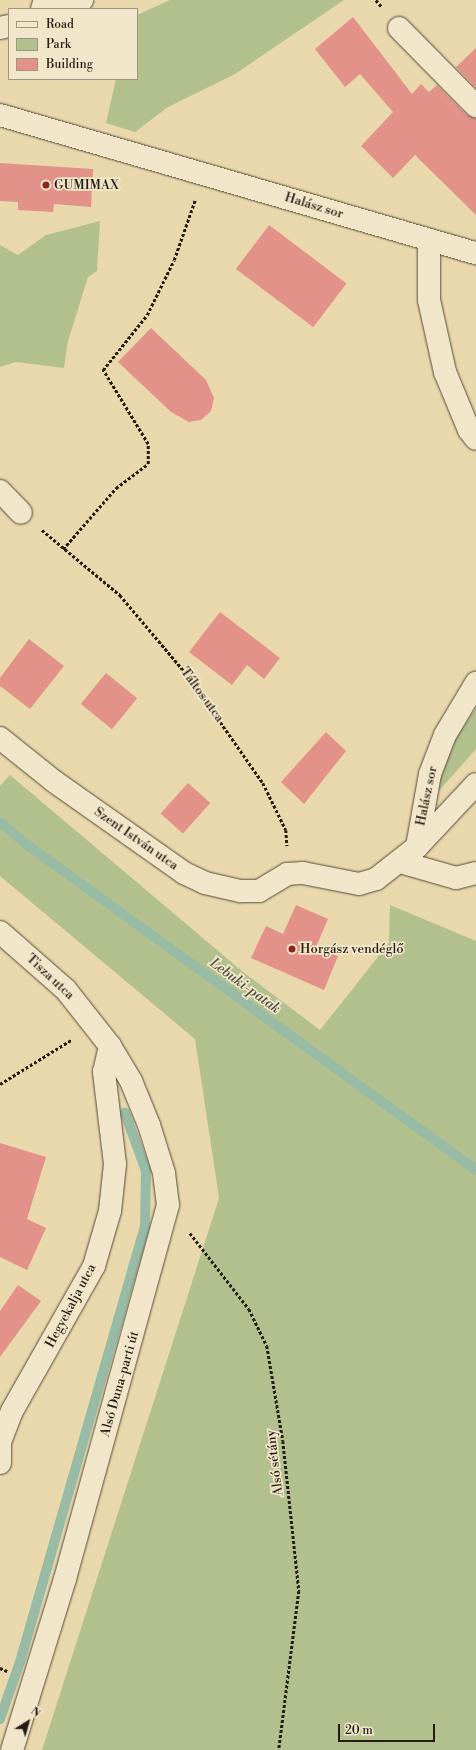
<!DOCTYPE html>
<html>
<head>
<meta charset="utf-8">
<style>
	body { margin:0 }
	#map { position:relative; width:476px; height:1750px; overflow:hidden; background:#e9d8ac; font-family:"Libre Bodoni",serif }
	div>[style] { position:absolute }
	.green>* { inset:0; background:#b2c08d }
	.stream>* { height:10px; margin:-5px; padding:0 5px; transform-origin:5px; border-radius:5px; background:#98bba5 }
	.building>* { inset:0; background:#e29289; transform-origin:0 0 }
	.path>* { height:2.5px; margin-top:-1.25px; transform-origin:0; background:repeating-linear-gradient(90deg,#241c13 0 3px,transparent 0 5px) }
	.roads { filter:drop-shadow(0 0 1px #554b39) drop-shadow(0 0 1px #554b39) }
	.minor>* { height:22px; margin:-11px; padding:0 11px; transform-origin:11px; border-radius:11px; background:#f1e6c9 }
	.dots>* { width:11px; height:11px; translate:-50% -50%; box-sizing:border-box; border:2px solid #f1e6c9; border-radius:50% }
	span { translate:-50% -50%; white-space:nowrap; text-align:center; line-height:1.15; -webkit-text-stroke:3.5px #f1e6c9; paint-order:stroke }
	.poi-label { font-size:13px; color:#241c13 }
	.left { translate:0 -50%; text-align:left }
	.street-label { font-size:13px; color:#241c13 }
	.water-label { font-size:14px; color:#474c3f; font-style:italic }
	.legend { position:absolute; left:8px; top:8px; width:130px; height:72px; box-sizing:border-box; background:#f1e6c9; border:1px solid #9f9580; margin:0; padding:5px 7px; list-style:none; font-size:12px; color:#241c13 }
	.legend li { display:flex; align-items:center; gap:8px; height:20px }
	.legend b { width:20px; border:1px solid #9f9580 }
	.north { position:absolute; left:8px; top:1702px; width:40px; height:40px; -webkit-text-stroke:3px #f1e6c9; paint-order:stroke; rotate:37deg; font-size:11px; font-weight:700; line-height:16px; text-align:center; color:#241c13 }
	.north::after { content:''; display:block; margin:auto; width:14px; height:18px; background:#241c13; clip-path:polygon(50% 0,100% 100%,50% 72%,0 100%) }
	.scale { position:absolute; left:338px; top:1724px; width:97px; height:18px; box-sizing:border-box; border:2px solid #241c13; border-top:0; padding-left:5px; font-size:12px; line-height:14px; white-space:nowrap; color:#241c13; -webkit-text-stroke:3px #f1e6c9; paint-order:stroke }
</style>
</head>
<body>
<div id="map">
	<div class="green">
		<div style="clip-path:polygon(170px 0,344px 0,235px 74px,168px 107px,135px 132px,106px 123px,116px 79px,137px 79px,137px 15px)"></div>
		<div style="clip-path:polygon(100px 221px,97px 271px,88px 277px,68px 341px,64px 368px,16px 362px,0 367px,0 245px,18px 255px,46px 235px)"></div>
		<div style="clip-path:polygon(476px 708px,476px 749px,437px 793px,444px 756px)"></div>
		<div style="clip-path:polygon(10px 775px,243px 972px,320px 1030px,389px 943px,390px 905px,476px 941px,476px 1750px,42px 1750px,219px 1198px,195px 1039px,0 876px,0 786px)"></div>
	</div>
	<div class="stream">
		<div style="left:0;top:822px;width:38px;rotate:40deg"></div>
		<div style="left:29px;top:846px;width:552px;rotate:35.94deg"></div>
		<div style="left:0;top:1719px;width:60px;rotate:-70.7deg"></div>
		<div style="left:20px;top:1662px;width:453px;rotate:-74deg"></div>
		<div style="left:145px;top:1227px;width:56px;rotate:-89deg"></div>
		<div style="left:146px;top:1171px;width:62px;rotate:-109.9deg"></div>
	</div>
	<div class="building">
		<div style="clip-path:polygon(353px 17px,412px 94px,421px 84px,429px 92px,437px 85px,467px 115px,476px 118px,476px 215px,415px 155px,393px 178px,361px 146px,393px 112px,360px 74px,345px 87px,315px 49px)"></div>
		<div style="clip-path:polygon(476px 48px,476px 88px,456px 67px)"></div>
		<div style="clip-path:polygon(0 163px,93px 169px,91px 207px,54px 204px,53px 212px,18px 210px,18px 202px,0 201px)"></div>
		<div style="left:269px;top:225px;width:97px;height:55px;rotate:37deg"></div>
		<div style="clip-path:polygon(151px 328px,206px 380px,214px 398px,211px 411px,201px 420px,189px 422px,171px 412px,118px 362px)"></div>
		<div style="clip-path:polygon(220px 612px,280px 658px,264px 679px,247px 665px,232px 685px,189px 652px)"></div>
		<div style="clip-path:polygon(29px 639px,64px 666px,30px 709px,0 686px,0 678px)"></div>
		<div style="left:106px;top:673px;width:40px;height:40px;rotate:39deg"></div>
		<div style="clip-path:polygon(326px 732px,346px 751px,304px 804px,281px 782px)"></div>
		<div style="left:188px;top:783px;width:30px;height:41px;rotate:42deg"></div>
		<div style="clip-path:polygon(296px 905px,328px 919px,316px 947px,338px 956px,324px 990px,251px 958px,266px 926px,283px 934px)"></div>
		<div style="clip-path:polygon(0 1143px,46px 1157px,27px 1219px,46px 1228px,27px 1270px,0 1257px)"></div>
		<div style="clip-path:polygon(18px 1285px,41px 1301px,0 1357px,0 1311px)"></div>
	</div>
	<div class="path">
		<div style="left:376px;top:0;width:9px;rotate:49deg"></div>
		<div style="left:42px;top:530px;width:102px;rotate:39.8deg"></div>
		<div style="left:120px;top:595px;width:107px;rotate:49.9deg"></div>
		<div style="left:189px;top:677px;width:129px;rotate:55.1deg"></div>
		<div style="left:263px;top:783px;width:52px;rotate:63.9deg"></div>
		<div style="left:286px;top:830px;width:16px;rotate:86deg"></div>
		<div style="left:63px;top:549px;width:81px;rotate:-49deg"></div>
		<div style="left:116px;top:488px;width:40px;rotate:-37deg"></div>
		<div style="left:148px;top:464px;width:20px;rotate:-90deg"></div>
		<div style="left:148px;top:444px;width:87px;rotate:-121.3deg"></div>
		<div style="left:103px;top:370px;width:70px;rotate:-51.3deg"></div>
		<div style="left:147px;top:315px;width:61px;rotate:-63.9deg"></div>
		<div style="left:174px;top:260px;width:64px;rotate:-70.7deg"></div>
		<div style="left:0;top:1084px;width:84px;rotate:-31.8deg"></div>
		<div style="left:190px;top:1233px;width:96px;rotate:52.2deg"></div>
		<div style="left:249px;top:1309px;width:41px;rotate:64.1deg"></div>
		<div style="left:267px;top:1346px;width:96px;rotate:80.4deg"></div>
		<div style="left:283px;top:1441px;width:151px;rotate:83.9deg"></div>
		<div style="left:299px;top:1591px;width:160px;rotate:97.2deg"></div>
		<div style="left:0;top:1668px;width:8px;rotate:23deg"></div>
	</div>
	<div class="roads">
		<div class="minor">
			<div style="left:42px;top:9px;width:9px;rotate:-72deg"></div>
			<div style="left:60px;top:9px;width:24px;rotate:-22deg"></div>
			<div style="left:0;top:28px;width:9px;rotate:-13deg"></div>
			<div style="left:399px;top:28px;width:110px;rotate:45.4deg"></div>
			<div style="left:0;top:115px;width:496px;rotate:16.2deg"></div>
			<div style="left:429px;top:241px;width:59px;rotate:90deg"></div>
			<div style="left:429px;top:300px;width:74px;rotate:77.5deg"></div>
			<div style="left:445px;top:372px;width:63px;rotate:67.5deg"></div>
			<div style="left:469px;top:430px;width:11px;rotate:52deg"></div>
			<div style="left:0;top:491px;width:30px;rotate:46deg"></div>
			<div style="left:0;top:738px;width:70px;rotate:38.7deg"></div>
			<div style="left:55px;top:782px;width:158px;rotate:35.2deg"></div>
			<div style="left:184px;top:873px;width:23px;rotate:25deg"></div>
			<div style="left:205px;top:883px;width:37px;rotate:13deg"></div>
			<div style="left:241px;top:891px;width:18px"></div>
			<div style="left:259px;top:891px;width:33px;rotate:-31deg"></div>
			<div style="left:287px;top:874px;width:16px;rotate:-4deg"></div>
			<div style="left:303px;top:873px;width:57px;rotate:11.1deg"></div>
			<div style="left:359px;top:884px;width:18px;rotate:-16deg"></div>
			<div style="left:376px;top:879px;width:52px;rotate:-38deg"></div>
			<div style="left:417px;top:847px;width:86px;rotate:-46.9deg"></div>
			<div style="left:417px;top:847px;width:74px;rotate:-79.9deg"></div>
			<div style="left:430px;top:774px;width:42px;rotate:-69deg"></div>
			<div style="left:445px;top:735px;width:61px;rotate:-59.2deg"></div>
			<div style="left:400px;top:862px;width:58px;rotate:15.9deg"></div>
			<div style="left:456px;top:878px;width:21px;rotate:-14deg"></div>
			<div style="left:0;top:932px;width:88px;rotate:41.3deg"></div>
			<div style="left:66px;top:990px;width:71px;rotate:51.8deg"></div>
			<div style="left:110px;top:1046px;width:41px;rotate:59deg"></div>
			<div style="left:131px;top:1081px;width:48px;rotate:67.8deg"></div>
			<div style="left:149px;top:1125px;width:50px;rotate:72.6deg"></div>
			<div style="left:164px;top:1173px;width:32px;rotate:83deg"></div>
			<div style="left:168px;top:1205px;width:388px;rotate:105.4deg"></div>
			<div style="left:65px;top:1579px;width:179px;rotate:107.2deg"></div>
			<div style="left:0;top:1463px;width:21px;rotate:-90deg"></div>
			<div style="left:0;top:1442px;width:33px;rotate:-69deg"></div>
			<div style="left:12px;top:1411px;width:167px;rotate:-60.5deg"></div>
			<div style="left:94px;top:1266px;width:57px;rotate:-73.8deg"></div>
			<div style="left:110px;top:1211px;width:47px;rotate:-83.9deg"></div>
			<div style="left:115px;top:1164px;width:93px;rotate:-96.8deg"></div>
			<div style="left:104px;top:1072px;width:27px;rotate:-77deg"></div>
		</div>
	</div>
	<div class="dots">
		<div style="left:46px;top:185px;background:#8f2418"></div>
		<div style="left:292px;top:949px;background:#8f2418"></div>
	</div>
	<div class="poi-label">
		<span class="left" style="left:54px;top:185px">GUMIMAX</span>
		<span class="left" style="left:300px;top:949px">Horgász vendéglő</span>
	</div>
	<div class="street-label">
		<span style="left:314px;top:206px;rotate:17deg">Halász sor</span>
		<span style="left:202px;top:695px;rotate:54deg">Táltos utca</span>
		<span style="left:427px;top:796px;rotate:-78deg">Halász sor</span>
		<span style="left:136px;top:839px;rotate:35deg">Szent István utca</span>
		<span style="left:50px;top:977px;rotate:43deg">Tisza utca</span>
		<span style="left:71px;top:1306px;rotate:-62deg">Hegyekalja utca</span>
		<span style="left:120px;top:1384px;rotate:-74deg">Alsó Duna-parti út</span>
		<span style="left:275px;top:1463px;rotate:-97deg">Alsó sétány</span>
	</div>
	<div class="water-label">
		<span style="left:245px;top:986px;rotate:36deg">Lebuki-patak</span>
	</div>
	<ul class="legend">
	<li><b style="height:5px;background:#f1e6c9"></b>Road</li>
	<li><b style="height:11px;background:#b2c08d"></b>Park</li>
	<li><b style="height:11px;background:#e29289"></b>Building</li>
	</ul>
	<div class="north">N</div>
	<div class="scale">20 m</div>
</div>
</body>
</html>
